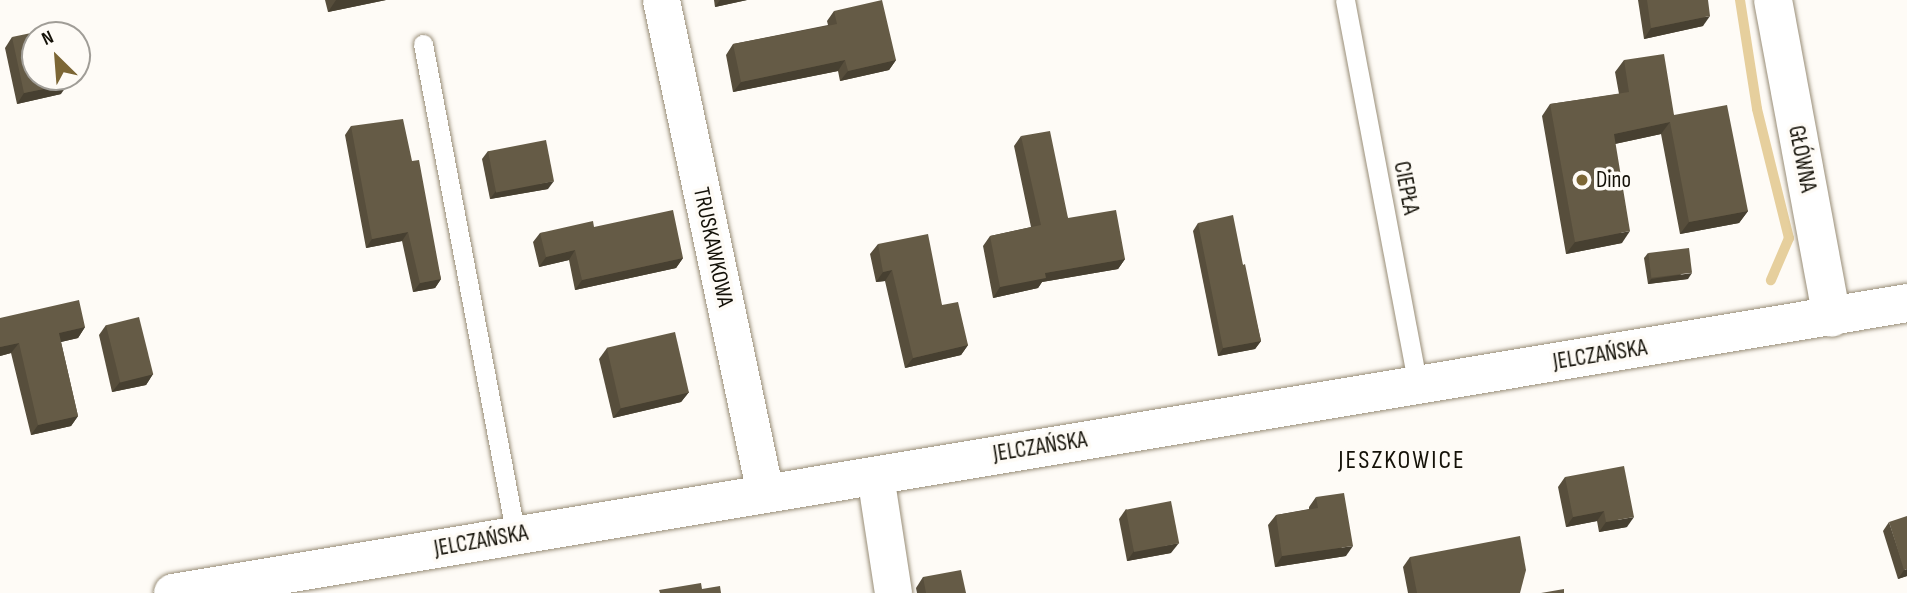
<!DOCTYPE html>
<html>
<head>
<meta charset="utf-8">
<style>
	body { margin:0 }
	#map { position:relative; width:1907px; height:593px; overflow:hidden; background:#fefbf6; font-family:"Sofia Sans Condensed",sans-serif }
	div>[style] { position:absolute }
	.stream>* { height:10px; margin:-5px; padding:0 5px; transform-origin:5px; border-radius:5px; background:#e6cf9d }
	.roads { filter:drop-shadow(0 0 2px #988d77) drop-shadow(0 0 2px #988d77) }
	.service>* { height:19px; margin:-9.5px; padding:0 9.5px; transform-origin:9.5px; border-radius:9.5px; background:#fff }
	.minor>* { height:37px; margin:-18.5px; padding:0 18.5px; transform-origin:18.5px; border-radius:18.5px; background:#fff }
	.tertiary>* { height:38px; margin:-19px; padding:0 19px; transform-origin:19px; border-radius:19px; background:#fff }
	.secondary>* { height:38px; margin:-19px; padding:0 19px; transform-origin:19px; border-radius:19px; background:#fff }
	.wall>* { inset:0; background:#574e3c }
	.shaded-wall>* { inset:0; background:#474031 }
	.building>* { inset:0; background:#655b46; transform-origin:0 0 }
	.dots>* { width:19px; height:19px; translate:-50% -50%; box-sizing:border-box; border:4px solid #fefbf6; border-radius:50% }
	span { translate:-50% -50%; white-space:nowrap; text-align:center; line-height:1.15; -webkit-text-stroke:7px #fefbf6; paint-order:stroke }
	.street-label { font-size:23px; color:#141108 }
	.poi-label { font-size:23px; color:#141108 }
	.left { translate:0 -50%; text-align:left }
	.quarter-label { font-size:26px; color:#141108; letter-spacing:2px }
	.north { position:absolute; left:21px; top:21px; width:70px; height:70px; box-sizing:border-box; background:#fefbf6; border:2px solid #a09d97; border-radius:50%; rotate:335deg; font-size:19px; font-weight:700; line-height:28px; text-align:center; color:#141108 }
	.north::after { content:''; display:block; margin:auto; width:24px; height:32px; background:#7c6635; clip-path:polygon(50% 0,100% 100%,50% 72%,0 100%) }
</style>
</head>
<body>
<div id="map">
	<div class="stream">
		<div style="left:1740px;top:0;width:110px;rotate:81.1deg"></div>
		<div style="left:1757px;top:109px;width:133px;rotate:76.1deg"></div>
		<div style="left:1789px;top:238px;width:46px;rotate:113.2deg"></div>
	</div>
	<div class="roads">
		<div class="service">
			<div style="left:1345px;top:0;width:392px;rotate:79.3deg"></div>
			<div style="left:423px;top:44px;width:500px;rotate:79.3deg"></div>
		</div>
		<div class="minor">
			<div style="left:661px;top:0;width:504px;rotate:78.09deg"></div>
			<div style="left:875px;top:475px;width:119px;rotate:81.3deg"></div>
		</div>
		<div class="tertiary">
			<div style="left:1773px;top:0;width:323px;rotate:79.5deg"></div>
		</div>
		<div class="secondary">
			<div style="left:173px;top:593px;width:1758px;rotate:-9.49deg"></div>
		</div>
	</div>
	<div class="wall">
		<div style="clip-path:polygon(325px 0,386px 0,328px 12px)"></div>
		<div style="clip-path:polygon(714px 0,747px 0,715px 7px)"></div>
		<div style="clip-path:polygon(1638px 0,1708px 0,1703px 26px,1644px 39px)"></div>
		<div style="clip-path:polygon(834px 11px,896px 60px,889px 70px,840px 81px,838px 71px,733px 92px,726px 55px,733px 44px,828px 25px,827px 21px)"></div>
		<div style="clip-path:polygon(12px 37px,61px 94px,17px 104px,5px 48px)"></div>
		<div style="clip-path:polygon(1624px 60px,1674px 115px,1748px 211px,1739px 223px,1680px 234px,1661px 134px,1615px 144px,1622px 243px,1566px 254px,1542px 116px,1550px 104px,1619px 94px,1615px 72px)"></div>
		<div style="clip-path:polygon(351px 126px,412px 161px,441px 279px,435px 288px,413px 292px,402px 241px,366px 248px,345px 135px)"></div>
		<div style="clip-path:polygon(1021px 136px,1068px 218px,1125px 259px,1118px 269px,1042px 282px,1038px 288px,993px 298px,983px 246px,990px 236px,1031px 227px,1014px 146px)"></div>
		<div style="clip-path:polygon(488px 151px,548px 189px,490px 199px,482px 159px)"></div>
		<div style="clip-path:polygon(1198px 223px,1243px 265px,1261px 341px,1255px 349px,1218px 356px,1193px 231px)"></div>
		<div style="clip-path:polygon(594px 227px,683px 258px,676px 268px,575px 290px,569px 260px,539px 267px,533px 242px,540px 233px)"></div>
		<div style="clip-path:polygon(878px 244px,942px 305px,968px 345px,961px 355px,905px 368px,885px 281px,876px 282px,870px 254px)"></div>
		<div style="clip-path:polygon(1648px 253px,1688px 279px,1648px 284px,1644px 258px)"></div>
		<div style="clip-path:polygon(0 318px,85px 327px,78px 338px,61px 342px,78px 416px,71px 426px,31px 435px,11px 353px,0 356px)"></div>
		<div style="clip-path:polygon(106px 325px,153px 374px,146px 385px,112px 392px,99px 335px)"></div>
		<div style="clip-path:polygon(607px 348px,689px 392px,681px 402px,613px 418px,599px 359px)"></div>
		<div style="clip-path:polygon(1565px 477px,1627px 527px,1599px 532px,1597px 521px,1566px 527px,1558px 487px)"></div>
		<div style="clip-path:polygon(1316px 497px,1346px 556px,1275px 567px,1268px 525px,1276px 515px,1309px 509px,1309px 507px)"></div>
		<div style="clip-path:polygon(1126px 509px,1171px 553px,1127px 561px,1119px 519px)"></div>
		<div style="clip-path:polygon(1889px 522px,1907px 576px,1898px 579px,1883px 531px)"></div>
		<div style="clip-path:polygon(1410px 557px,1520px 593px,1408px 593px,1403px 567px)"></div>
		<div style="clip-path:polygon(923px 577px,966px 593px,917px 593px,916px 588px)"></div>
	</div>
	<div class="shaded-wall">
		<div style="clip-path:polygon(336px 0,386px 0,328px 12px)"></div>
		<div style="clip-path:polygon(720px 0,747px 0,715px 7px)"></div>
		<div style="clip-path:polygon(1710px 16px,1703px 26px,1644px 39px,1651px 28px)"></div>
		<div style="clip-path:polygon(845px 60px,838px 71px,733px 92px,741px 82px)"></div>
		<div style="clip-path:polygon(896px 60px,889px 70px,840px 81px,848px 71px)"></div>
		<div style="clip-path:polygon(68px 84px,61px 94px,17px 104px,24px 93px)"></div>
		<div style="clip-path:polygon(1670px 122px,1661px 134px,1605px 146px,1614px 134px)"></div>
		<div style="clip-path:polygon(554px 181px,548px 189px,490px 199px,496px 191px)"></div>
		<div style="clip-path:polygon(1748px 211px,1739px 223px,1680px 234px,1689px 222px)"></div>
		<div style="clip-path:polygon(1630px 231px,1622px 243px,1566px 254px,1575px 242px)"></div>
		<div style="clip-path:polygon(408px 232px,402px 241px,366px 248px,372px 239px)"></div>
		<div style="clip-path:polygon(575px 250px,569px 260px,539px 267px,546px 257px)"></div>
		<div style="clip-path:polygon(683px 258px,676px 268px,575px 290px,582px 280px)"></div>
		<div style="clip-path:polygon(1125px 259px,1118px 269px,1042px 282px,1038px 288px,993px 298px,1000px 287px,1045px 273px)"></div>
		<div style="clip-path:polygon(892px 270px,885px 281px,876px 282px,883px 272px)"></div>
		<div style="clip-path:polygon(1692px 273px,1688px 279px,1648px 284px,1651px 279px)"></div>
		<div style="clip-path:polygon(441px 279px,435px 288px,413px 292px,420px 283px)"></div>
		<div style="clip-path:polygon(85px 327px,78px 338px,52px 344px,59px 333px)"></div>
		<div style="clip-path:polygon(1261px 341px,1255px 349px,1218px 356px,1223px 348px)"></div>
		<div style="clip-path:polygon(19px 343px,11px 353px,0 356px,0 347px)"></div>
		<div style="clip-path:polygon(968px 345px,961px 355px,905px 368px,913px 358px)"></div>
		<div style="clip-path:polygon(153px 374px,146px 385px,112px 392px,120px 382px)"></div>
		<div style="clip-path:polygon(689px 392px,681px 402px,613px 418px,621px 408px)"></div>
		<div style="clip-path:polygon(78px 416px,71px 426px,31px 435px,38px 425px)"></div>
		<div style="clip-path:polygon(1604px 511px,1597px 521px,1566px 527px,1573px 517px)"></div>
		<div style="clip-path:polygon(1634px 517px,1627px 527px,1599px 532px,1606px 522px)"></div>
		<div style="clip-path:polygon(1179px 543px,1171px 553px,1127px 561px,1134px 551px)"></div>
		<div style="clip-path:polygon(1353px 546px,1346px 556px,1275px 567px,1282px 556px)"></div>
		<div style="clip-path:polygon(1907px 569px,1907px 576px,1898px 579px,1904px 570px)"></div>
	</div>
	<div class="building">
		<div style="clip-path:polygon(882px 0,896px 60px,848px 71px,845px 60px,741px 82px,733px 44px,837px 24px,834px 11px)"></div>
		<div style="clip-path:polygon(1647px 0,1708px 0,1710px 16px,1651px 28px)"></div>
		<div style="clip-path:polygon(55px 28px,57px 35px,35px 35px,35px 77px,67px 77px,68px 84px,24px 93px,12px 37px)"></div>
		<div style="clip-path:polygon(1664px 54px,1674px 115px,1727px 105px,1748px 211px,1689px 222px,1670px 122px,1614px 134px,1630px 231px,1575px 242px,1550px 104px,1629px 92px,1624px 60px)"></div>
		<div style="clip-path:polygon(403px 119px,412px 161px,419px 160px,441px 279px,420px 283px,408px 232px,372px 239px,351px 126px)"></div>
		<div style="clip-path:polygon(1050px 131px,1068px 218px,1116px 210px,1125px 259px,1045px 273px,1046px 278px,1000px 287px,990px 236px,1041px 225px,1021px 136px)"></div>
		<div style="left:546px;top:140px;width:42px;height:59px;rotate:79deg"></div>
		<div style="clip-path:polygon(673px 210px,683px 258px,582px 280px,575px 250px,546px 257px,540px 233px,593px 221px,594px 227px)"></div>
		<div style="clip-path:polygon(1233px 215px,1243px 265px,1245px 264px,1261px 341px,1223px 348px,1198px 223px)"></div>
		<div style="clip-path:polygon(928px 234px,942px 305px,958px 302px,968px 345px,913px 358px,892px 270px,883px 272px,878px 244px)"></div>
		<div style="left:1689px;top:248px;width:25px;height:41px;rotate:83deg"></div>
		<div style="clip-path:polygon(79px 300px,85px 327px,59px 333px,78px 416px,38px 425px,19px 343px,0 347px,0 318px)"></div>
		<div style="left:139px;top:317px;width:59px;height:34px;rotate:76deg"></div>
		<div style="left:675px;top:332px;width:62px;height:70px;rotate:77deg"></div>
		<div style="clip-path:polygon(1624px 466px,1634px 517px,1606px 522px,1604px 511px,1573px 517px,1565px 477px)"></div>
		<div style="clip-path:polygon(1344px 493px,1353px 546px,1282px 556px,1276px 515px,1318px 508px,1316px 497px)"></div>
		<div style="left:1171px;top:501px;width:43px;height:46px;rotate:79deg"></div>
		<div style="clip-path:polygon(1907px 516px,1907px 569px,1904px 570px,1889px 522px)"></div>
		<div style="clip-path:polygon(1520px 536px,1526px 570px,1520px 593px,1417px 593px,1410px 557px)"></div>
		<div style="clip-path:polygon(961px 570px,966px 593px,926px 593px,923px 577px)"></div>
		<div style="clip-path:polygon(701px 583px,702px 589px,720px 586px,721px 593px,660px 593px,659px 590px)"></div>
		<div style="clip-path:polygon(1564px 589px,1564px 593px,1541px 593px)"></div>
	</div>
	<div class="dots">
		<div style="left:1582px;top:180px;background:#7c6635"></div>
	</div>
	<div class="street-label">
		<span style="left:1802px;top:159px;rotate:79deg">GŁÓWNA</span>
		<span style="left:1406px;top:188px;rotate:79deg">CIEPŁA</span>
		<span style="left:713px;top:247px;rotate:78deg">TRUSKAWKOWA</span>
		<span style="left:1600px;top:355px;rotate:-9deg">JELCZAŃSKA</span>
		<span style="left:1040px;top:447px;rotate:-9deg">JELCZAŃSKA</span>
		<span style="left:481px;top:541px;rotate:-10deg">JELCZAŃSKA</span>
	</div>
	<div class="poi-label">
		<span class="left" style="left:1596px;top:180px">Dino</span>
	</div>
	<div class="quarter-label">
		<span style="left:1402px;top:461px">JESZKOWICE</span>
	</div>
	<div class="north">N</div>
</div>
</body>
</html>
